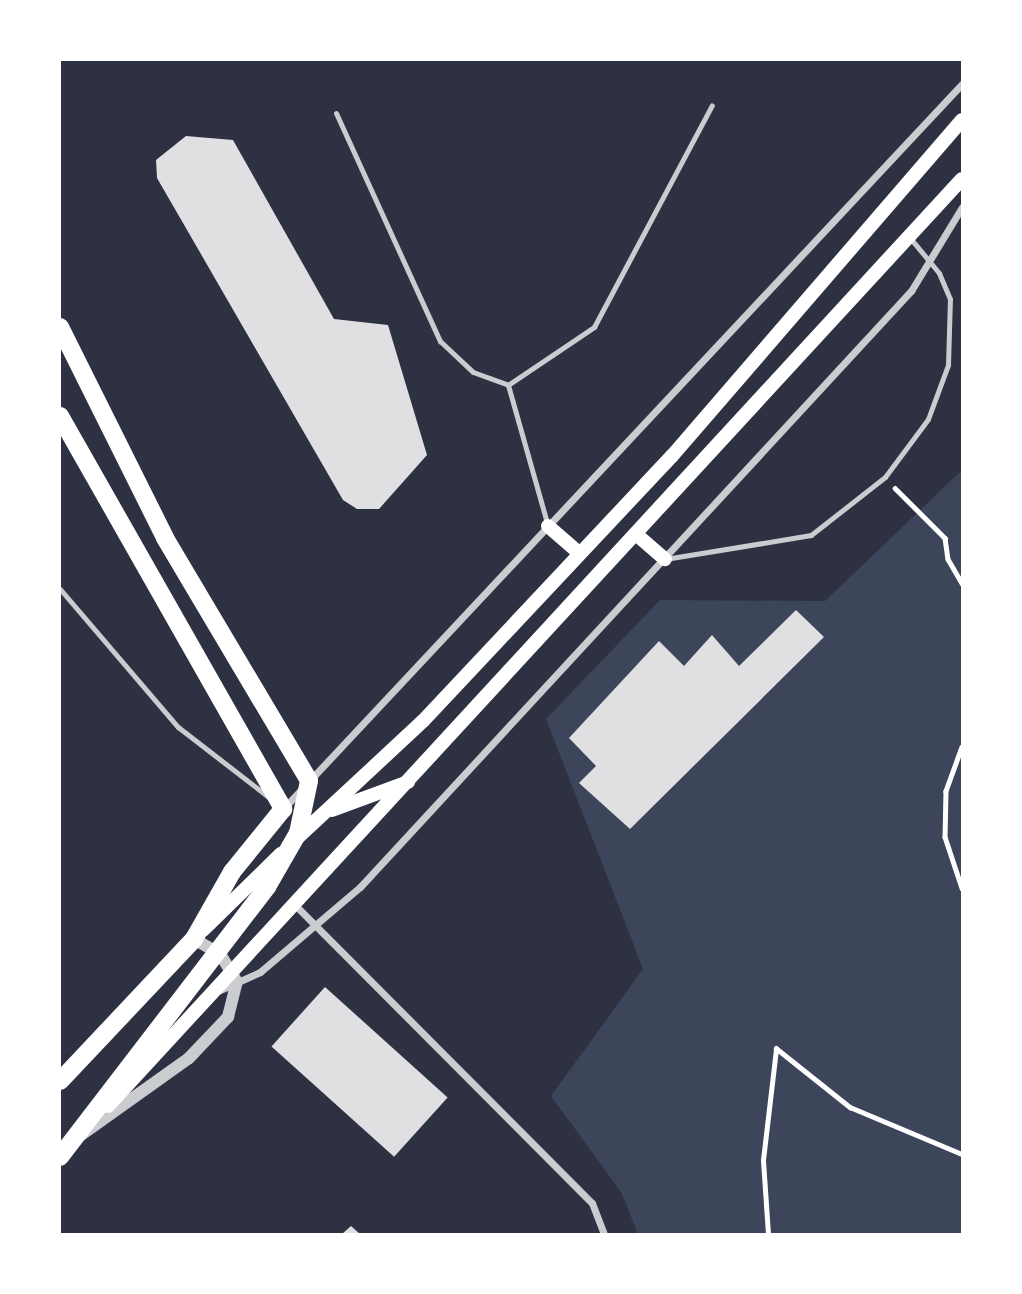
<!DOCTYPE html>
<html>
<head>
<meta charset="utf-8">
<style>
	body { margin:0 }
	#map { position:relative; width:1022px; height:1294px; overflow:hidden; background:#2d3142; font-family:Manrope,sans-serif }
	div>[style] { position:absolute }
	.green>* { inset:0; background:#3c4559 }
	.building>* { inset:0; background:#e0e0e3; transform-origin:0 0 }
	.path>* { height:4.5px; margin:-2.25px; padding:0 2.25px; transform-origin:2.25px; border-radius:2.25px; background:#fff }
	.service>* { height:5px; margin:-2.5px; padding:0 2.5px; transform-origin:2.5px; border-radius:2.5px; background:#caccd0 }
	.minor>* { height:7px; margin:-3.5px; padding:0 3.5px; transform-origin:3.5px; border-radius:3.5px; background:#caccd0 }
	.tertiary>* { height:12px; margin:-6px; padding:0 6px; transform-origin:6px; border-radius:6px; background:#caccd0 }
	.secondary>* { height:14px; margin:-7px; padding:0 7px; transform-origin:7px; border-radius:7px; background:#fff }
	.primary>* { height:18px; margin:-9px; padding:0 9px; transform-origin:9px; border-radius:9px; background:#fff }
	span { translate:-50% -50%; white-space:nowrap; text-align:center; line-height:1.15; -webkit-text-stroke:6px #fff; paint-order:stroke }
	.frame { position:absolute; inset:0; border:61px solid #fff; pointer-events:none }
</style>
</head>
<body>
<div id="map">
	<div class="green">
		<div style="clip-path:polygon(962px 470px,962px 1234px,638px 1234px,621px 1192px,551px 1096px,643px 969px,546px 719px,660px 600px,825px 601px)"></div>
	</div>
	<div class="building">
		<div style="clip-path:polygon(186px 136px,233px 140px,334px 319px,388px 325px,427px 455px,379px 509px,357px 509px,343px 500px,157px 178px,156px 160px)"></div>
		<div style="clip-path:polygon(796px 610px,824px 637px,630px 829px,579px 783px,596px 766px,569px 738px,659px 641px,684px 666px,712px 635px,739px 666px)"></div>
		<div style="left:325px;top:987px;width:165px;height:80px;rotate:42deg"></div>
		<div style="clip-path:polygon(351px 1226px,360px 1234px,342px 1234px)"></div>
	</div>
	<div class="path">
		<div style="left:895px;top:488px;width:71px;rotate:45deg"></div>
		<div style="left:945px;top:538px;width:21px;rotate:82deg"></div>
		<div style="left:948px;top:559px;width:28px;rotate:60deg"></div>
		<div style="left:962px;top:747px;width:47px;rotate:110deg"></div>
		<div style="left:946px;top:791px;width:46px;rotate:91.2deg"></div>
		<div style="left:945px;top:837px;width:54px;rotate:71.6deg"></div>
		<div style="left:776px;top:1048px;width:95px;rotate:38.6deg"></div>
		<div style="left:850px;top:1107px;width:121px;rotate:22.8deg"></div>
		<div style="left:768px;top:1234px;width:74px;rotate:-93.9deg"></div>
		<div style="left:763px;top:1160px;width:112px;rotate:-83.3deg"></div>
	</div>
	<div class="service">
		<div style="left:336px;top:113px;width:251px;rotate:65.5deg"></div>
		<div style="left:440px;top:341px;width:45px;rotate:43.2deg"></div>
		<div style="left:473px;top:372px;width:37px;rotate:20deg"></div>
		<div style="left:508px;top:385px;width:104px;rotate:-34deg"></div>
		<div style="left:594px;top:327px;width:251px;rotate:-62deg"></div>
		<div style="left:508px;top:385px;width:143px;rotate:74.2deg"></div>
		<div style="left:665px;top:559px;width:148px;rotate:-9.3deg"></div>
		<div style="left:811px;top:535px;width:94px;rotate:-38.1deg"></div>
		<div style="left:885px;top:477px;width:72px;rotate:-53.4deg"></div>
		<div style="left:928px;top:419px;width:58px;rotate:-69.7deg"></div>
		<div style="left:948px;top:365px;width:66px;rotate:-88.3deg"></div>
		<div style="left:950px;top:299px;width:28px;rotate:-113deg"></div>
		<div style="left:939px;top:273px;width:44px;rotate:-129.5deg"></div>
		<div style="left:60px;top:589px;width:182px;rotate:49.5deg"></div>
		<div style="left:178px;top:727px;width:116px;rotate:37.7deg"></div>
	</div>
	<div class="minor">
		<div style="left:283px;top:809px;width:993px;rotate:-46.88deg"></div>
		<div style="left:294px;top:904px;width:422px;rotate:45.1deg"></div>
		<div style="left:592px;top:1203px;width:33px;rotate:69deg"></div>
		<div style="left:220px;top:990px;width:44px;rotate:-24.2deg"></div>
		<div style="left:260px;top:972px;width:131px;rotate:-40.4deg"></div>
		<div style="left:360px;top:887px;width:812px;rotate:-47.25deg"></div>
		<div style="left:911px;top:291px;width:98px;rotate:-58.7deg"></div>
	</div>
	<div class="tertiary">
		<div style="left:81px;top:1135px;width:133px;rotate:-35.5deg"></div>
		<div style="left:189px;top:1058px;width:57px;rotate:-46.4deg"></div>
		<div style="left:228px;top:1017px;width:36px;rotate:-76deg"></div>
		<div style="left:237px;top:982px;width:33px;rotate:-121deg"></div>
		<div style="left:220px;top:954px;width:30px;rotate:-150deg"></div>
	</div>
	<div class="secondary">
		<div style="left:548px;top:526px;width:40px;rotate:41deg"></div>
		<div style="left:637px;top:535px;width:37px;rotate:41deg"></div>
		<div style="left:332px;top:810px;width:81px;rotate:-20.2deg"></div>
		<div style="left:296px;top:839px;width:173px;rotate:-42.9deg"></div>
		<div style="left:423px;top:721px;width:364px;rotate:-46.8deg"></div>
		<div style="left:672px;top:456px;width:444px;rotate:-49.2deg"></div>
		<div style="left:203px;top:930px;width:109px;rotate:-44.3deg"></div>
		<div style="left:108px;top:1106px;width:1260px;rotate:-47.35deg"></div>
	</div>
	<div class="primary">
		<div style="left:60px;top:327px;width:236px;rotate:63.5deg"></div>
		<div style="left:165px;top:538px;width:282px;rotate:59.3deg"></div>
		<div style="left:309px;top:781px;width:53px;rotate:101.9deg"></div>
		<div style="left:298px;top:833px;width:62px;rotate:119.9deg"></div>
		<div style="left:267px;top:887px;width:340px;rotate:127.5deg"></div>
		<div style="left:60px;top:416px;width:452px;rotate:60.4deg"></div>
		<div style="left:283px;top:809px;width:81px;rotate:129deg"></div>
		<div style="left:232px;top:872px;width:77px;rotate:119.6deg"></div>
		<div style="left:194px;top:939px;width:195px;rotate:133.3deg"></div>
	</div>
	<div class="frame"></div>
</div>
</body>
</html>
